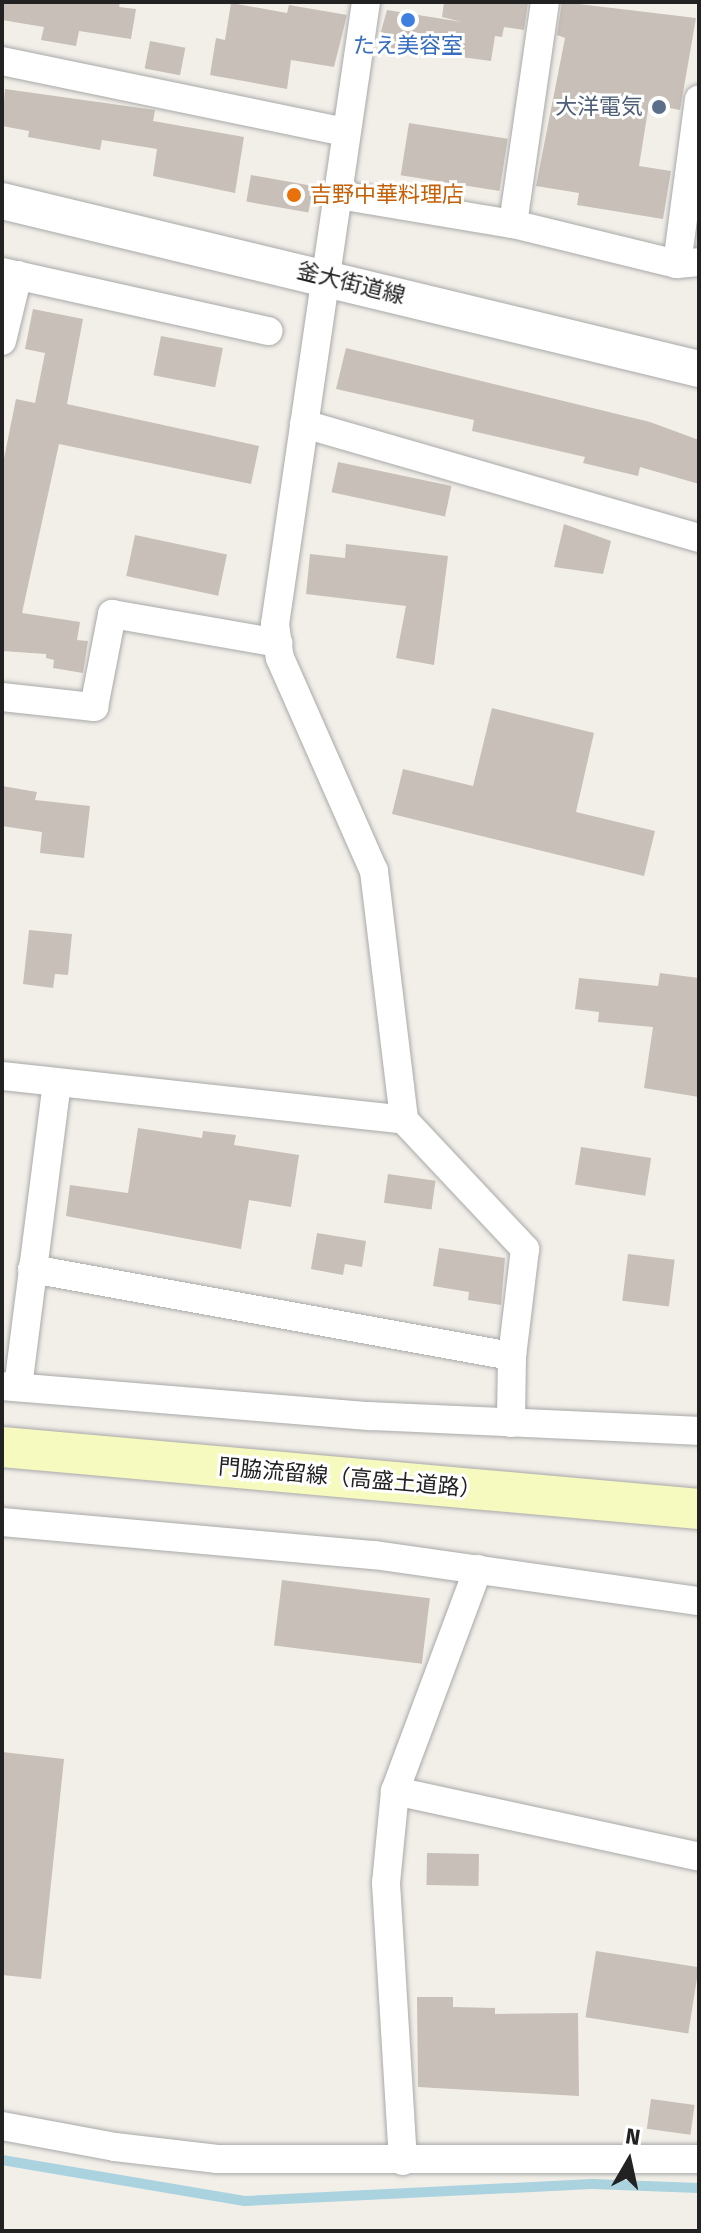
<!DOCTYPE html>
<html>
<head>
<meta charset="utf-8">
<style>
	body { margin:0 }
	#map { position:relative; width:701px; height:2233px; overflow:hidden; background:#f2efe9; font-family:"Fira Sans","Noto Sans JP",sans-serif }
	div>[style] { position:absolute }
	.stream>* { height:10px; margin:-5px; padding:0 5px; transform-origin:5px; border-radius:5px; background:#aad3df }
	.building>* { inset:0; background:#c7bfb8; transform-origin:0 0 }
	.roads { filter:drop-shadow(0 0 2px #a9a9a9) drop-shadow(0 0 2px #a9a9a9) }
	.minor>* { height:28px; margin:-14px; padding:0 14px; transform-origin:14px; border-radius:14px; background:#fff }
	.tertiary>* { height:36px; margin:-18px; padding:0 18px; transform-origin:18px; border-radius:18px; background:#fff }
	.secondary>* { height:40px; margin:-20px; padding:0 20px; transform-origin:20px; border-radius:20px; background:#f7fabf }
	.dots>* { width:22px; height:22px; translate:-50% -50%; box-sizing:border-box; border:4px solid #fff; border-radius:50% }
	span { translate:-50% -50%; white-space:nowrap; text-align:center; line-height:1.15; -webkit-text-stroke:6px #fff; paint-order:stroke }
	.shop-label { font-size:22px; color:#366cbe }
	.service-label { font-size:22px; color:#4e5e75 }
	.right { translate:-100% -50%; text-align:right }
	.food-label { font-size:22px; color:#c56008 }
	.left { translate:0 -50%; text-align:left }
	.street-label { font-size:22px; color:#222 }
	.frame { position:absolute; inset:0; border:4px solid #222; pointer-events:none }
	.north { position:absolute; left:589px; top:2121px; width:80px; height:80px; -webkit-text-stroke:6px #fff; paint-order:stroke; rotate:9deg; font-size:22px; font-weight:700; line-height:32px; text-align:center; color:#222 }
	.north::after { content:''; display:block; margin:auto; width:28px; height:36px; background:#222; clip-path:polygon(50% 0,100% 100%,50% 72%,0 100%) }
</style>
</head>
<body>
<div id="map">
	<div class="stream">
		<div style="left:2px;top:2160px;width:246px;rotate:9.6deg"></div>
		<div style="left:245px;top:2201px;width:347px;rotate:-2.8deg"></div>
		<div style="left:592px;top:2184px;width:107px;rotate:2.1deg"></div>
	</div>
	<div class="building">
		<div style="clip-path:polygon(2px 2px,120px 2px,119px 7px,136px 9px,131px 39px,79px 31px,76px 46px,41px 40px,44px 27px,2px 20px)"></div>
		<div style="clip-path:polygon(444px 2px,528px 2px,524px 30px,504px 27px,502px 37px,495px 36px,491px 61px,377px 46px,387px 10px,462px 22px,442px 17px)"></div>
		<div style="clip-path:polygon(562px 2px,696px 18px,680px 110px,649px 104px,639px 166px,671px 171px,663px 219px,577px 205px,579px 193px,536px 186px,565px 38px,557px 35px)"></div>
		<div style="clip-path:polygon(231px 3px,287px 13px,289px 5px,347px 15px,334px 67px,291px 60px,287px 89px,210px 75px,216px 38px,225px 40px)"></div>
		<div style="left:150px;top:41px;width:36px;height:28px;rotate:11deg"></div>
		<div style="clip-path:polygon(5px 89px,155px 110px,153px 121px,244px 137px,235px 193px,153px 176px,157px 149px,102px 140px,100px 150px,28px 137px,29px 131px,2px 126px)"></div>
		<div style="left:409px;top:123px;width:100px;height:53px;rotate:9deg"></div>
		<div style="left:251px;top:175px;width:63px;height:27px;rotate:10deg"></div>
		<div style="clip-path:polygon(33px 309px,83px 319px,67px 404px,259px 446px,251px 484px,59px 444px,22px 613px,80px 622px,77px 640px,88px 641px,83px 673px,53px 668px,54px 660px,46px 658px,46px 654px,2px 651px,2px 468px,16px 399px,35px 403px,45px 353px,25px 349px)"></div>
		<div style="left:161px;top:336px;width:63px;height:40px;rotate:11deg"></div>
		<div style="clip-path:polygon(346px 348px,650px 422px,699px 440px,699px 484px,640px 467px,638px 476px,583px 463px,585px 457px,472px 431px,474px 420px,336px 389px)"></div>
		<div style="left:338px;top:462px;width:116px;height:31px;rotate:12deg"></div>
		<div style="clip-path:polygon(564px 524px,611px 541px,603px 574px,554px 567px)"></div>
		<div style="left:135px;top:535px;width:94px;height:42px;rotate:12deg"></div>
		<div style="clip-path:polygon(346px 544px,448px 556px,434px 665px,396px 658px,406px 606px,306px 594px,310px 554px,345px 558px)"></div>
		<div style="clip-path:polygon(492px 708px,594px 733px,576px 812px,655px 831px,644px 876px,392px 814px,403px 769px,473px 786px)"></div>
		<div style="clip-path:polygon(2px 786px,37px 792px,35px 800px,90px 806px,84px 858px,40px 853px,42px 832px,2px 826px)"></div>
		<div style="clip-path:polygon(29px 930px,72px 934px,68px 975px,55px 974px,53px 988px,23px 984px)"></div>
		<div style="clip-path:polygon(660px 973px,699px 978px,699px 1097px,644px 1088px,653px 1027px,598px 1022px,599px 1012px,575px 1009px,579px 978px,658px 986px)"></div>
		<div style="clip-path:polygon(138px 1128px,202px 1138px,203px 1131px,236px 1135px,234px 1145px,299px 1155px,291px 1207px,249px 1200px,241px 1249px,66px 1216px,70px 1185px,128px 1193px)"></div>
		<div style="left:581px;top:1147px;width:71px;height:38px;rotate:9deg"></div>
		<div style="left:388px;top:1174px;width:48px;height:29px;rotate:8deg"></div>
		<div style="clip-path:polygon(317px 1233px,366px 1241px,362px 1267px,345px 1264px,343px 1275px,311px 1269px)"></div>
		<div style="clip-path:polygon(439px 1248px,505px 1258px,501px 1305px,468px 1300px,469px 1292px,433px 1286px)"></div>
		<div style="left:628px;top:1254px;width:47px;height:47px;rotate:7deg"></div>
		<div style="left:282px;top:1580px;width:149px;height:66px;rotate:7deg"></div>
		<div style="clip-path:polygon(2px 1752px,64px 1759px,41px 1979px,2px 1975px)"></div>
		<div style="left:427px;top:1853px;width:52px;height:32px;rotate:1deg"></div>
		<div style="left:596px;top:1951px;width:104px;height:67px;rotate:9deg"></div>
		<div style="clip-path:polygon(417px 1997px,453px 1997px,453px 2007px,495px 2008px,495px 2014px,578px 2013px,579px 2096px,418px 2087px)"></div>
		<div style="left:651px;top:2099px;width:44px;height:30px;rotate:8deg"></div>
	</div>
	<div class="roads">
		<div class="minor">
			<div style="left:366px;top:2px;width:629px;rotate:98.32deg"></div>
			<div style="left:275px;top:624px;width:34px;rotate:82deg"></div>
			<div style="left:280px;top:658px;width:233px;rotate:66.2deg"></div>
			<div style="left:374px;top:871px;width:251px;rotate:83.1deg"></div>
			<div style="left:404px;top:1120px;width:177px;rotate:46.8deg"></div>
			<div style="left:525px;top:1249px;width:108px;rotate:96.9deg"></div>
			<div style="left:512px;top:1356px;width:67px;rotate:90.9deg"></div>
			<div style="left:2px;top:61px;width:351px;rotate:11.7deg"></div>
			<div style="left:339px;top:195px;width:176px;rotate:9.5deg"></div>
			<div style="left:513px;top:224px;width:169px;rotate:13.7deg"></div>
			<div style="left:677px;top:264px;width:22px;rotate:-5deg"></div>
			<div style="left:513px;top:224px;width:224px;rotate:-81.8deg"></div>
			<div style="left:677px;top:264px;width:166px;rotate:-82.4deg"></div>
			<div style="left:2px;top:272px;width:273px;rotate:12.5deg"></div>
			<div style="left:2px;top:341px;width:68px;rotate:-76.4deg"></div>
			<div style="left:304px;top:424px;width:411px;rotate:16.1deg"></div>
			<div style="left:2px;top:697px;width:93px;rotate:6.2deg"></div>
			<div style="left:94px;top:707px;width:95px;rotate:-79deg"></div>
			<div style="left:112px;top:614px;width:169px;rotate:9.9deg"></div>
			<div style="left:2px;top:1076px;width:404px;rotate:6.2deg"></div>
			<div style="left:32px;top:1269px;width:488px;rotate:10.3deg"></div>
			<div style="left:2px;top:1386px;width:369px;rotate:4.7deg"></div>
			<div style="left:370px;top:1416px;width:329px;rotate:2.6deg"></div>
			<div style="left:18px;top:1387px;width:306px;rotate:-82.7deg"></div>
			<div style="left:2px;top:1522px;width:374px;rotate:5.1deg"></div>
			<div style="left:375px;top:1555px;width:327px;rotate:8.1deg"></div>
			<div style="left:395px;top:1791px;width:311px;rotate:12.2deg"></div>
			<div style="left:2px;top:2126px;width:115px;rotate:10.5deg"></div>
			<div style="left:115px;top:2147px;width:103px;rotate:6.7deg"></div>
			<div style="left:217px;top:2159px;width:482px"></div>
			<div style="left:403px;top:2161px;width:279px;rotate:-93.5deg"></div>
			<div style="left:386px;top:1883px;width:92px;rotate:-84.4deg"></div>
			<div style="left:395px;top:1791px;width:237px;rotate:-69.5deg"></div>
		</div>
		<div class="tertiary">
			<div style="left:2px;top:201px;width:717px;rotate:13.55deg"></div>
		</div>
		<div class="secondary">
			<div style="left:2px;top:1447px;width:700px;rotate:5.08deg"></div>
		</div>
	</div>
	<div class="dots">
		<div style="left:408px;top:20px;background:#3f7fe0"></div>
		<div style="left:659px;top:107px;background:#5c6f8a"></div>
		<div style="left:294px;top:195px;background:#e8710a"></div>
	</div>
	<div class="shop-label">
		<span style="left:408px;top:46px">たえ美容室</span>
	</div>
	<div class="service-label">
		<span class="right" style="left:643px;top:107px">大洋電気</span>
	</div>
	<div class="food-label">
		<span class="left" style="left:310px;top:195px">吉野中華料理店</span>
	</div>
	<div class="street-label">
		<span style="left:351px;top:283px;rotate:14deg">釜大街道線</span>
		<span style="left:350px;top:1478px;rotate:5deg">門脇流留線（高盛土道路）</span>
	</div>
	<div class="frame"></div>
	<div class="north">N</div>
</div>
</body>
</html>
